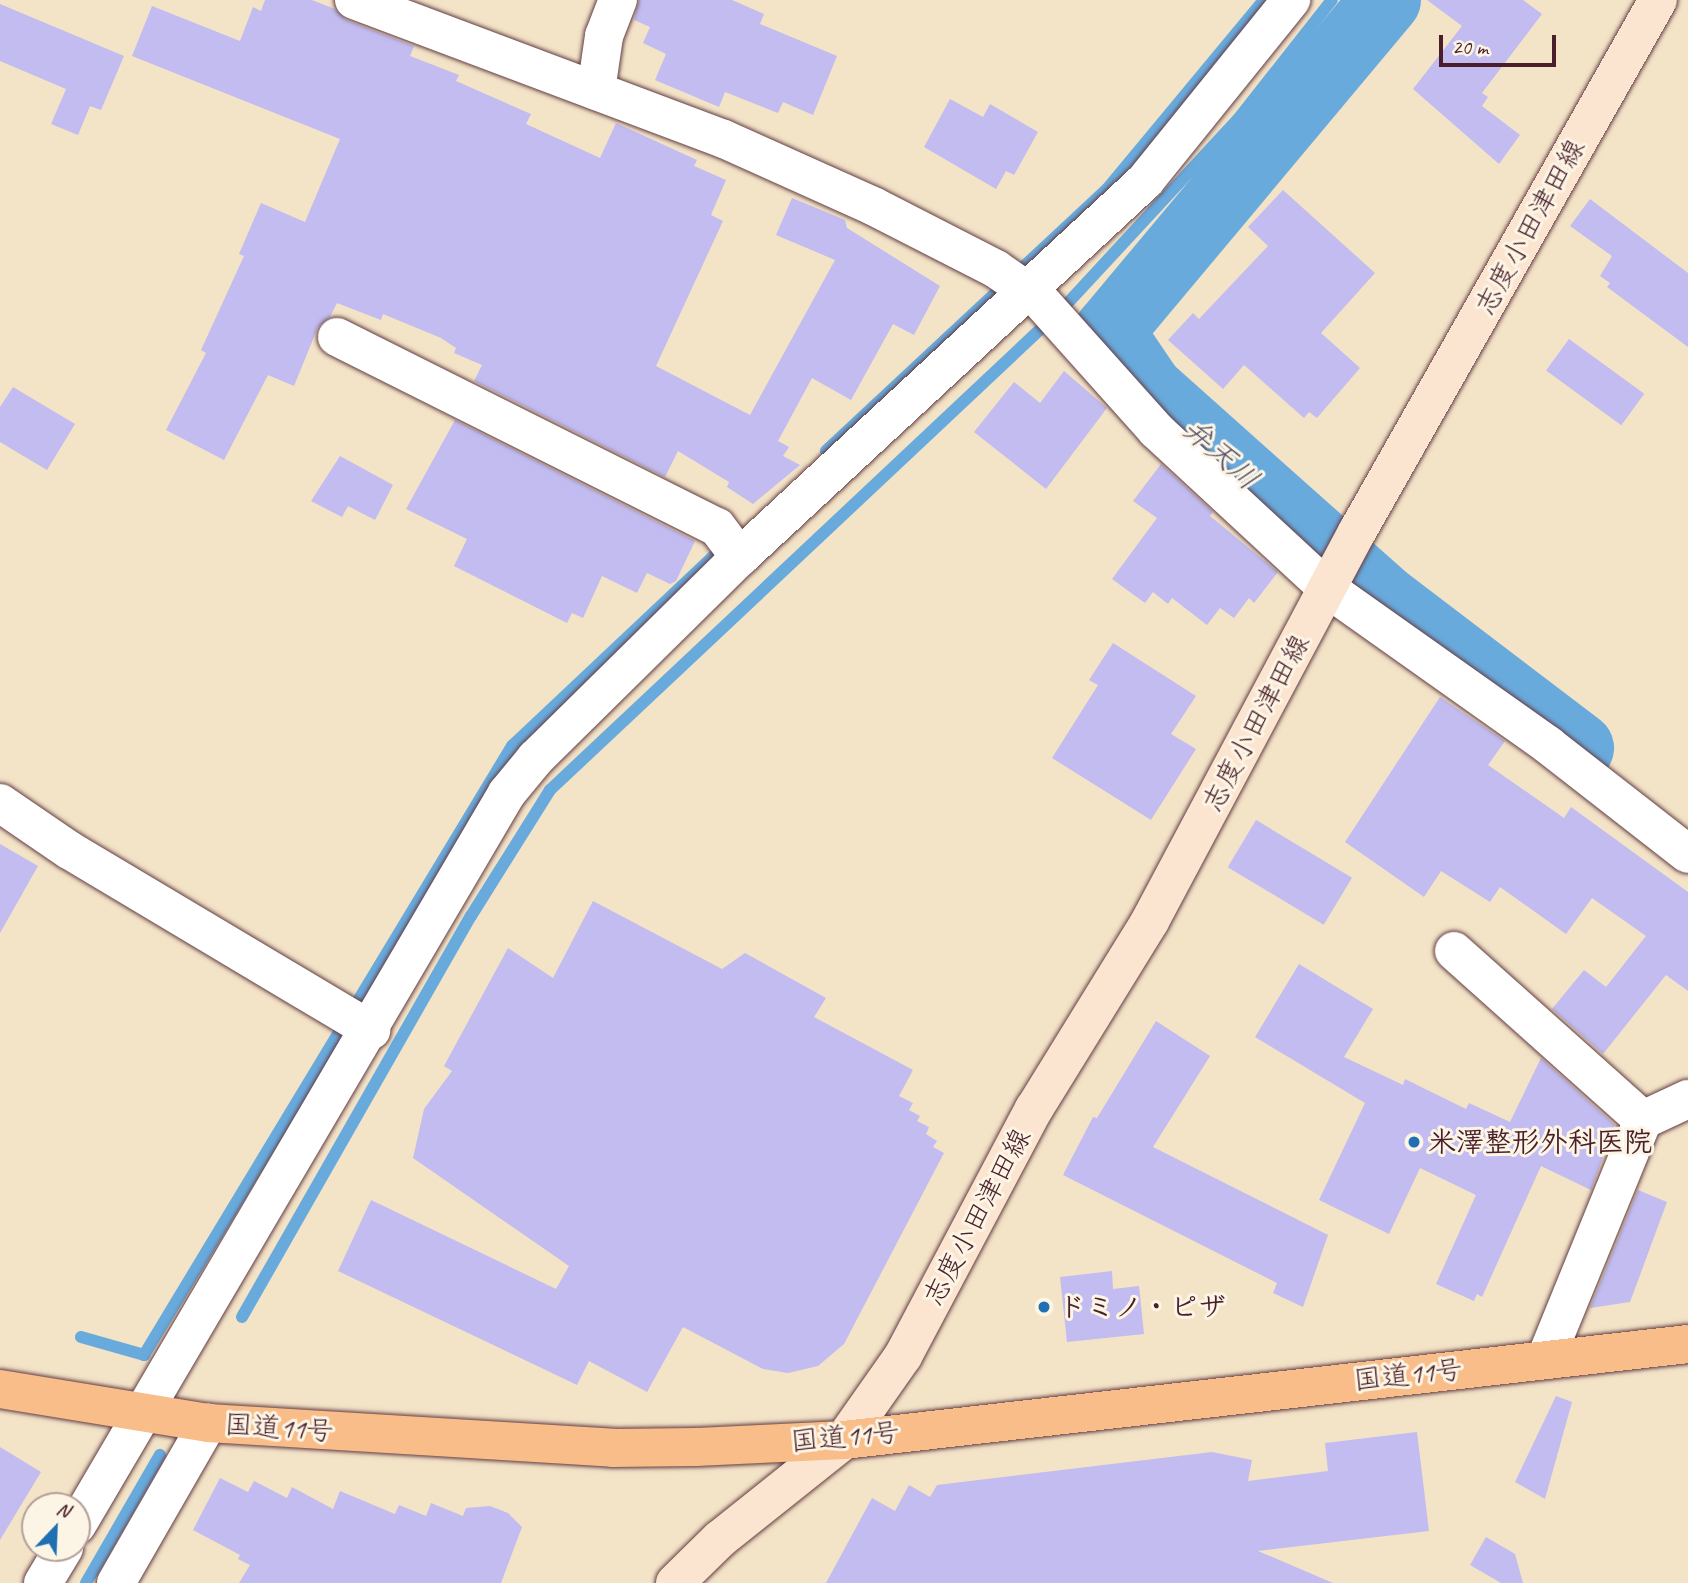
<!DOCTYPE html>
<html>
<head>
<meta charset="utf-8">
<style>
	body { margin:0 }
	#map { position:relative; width:1688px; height:1583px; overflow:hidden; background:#f3e3c7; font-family:Caveat,"Klee One",sans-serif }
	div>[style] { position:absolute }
	.stream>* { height:12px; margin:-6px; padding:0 6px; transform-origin:6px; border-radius:6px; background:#69aadd }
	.river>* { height:70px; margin:-35px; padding:0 35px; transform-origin:35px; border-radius:35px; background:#69aadd }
	.building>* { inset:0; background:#c2bcf0; transform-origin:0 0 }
	.roads { filter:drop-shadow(0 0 2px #633c42) drop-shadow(0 0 2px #633c42) }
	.street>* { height:38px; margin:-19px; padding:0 19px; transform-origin:19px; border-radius:19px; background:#fff }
	.secondary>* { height:38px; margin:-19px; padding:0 19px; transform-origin:19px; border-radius:19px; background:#fce5d0 }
	.highway>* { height:38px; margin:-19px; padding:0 19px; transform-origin:19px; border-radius:19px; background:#f8bd89 }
	.dots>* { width:19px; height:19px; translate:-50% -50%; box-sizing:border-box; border:4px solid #fcf5e5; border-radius:50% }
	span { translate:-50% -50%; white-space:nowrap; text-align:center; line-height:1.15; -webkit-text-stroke:6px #fcf5e5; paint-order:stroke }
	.street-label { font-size:28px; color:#4a1f2b }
	.poi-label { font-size:28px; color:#4a1f2b; font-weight:700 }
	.left { translate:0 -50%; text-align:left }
	.water-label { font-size:30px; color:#555069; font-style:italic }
	.north { position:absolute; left:21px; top:1492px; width:70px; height:70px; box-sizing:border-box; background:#fcf5e5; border:2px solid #b59f9b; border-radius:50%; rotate:23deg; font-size:19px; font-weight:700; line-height:28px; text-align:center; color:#4a1f2b }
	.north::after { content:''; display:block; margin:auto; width:24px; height:32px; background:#1f6fb2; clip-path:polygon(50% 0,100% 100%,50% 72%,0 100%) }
	.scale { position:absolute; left:1439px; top:35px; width:117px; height:32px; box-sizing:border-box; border:4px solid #4a1f2b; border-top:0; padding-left:9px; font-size:21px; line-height:24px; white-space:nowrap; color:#4a1f2b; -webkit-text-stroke:5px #fcf5e5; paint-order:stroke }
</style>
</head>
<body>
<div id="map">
	<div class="stream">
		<div style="left:826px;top:451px;width:384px;rotate:-43deg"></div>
		<div style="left:1107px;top:189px;width:246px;rotate:-50.3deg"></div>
		<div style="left:242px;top:1317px;width:462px;rotate:-60.3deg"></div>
		<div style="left:471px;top:916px;width:149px;rotate:-57.9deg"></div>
		<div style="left:550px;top:790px;width:707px;rotate:-43.22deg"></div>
		<div style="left:1065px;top:306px;width:256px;rotate:-47.2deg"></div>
		<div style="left:1239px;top:118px;width:150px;rotate:-51.8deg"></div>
		<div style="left:81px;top:1337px;width:66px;rotate:15.9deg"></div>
		<div style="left:144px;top:1355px;width:712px;rotate:-58.86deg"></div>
		<div style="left:512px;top:746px;width:290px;rotate:-43.3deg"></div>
		<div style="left:86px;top:1583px;width:148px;rotate:-60deg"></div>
	</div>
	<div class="river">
		<div style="left:1386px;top:0;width:432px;rotate:129.9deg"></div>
		<div style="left:1109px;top:331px;width:71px;rotate:55.9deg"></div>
		<div style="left:1149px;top:390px;width:311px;rotate:41.7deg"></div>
		<div style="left:1381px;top:597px;width:249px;rotate:37.3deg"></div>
	</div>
	<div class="building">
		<div style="clip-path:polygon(265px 0,312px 0,335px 9px,346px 20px,414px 46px,410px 56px,459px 75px,456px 81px,531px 114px,526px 124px,600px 158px,616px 123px,697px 160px,694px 166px,726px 180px,711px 215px,723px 221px,656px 366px,750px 415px,835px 260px,776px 235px,792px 198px,845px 220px,847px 228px,940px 286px,914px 335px,893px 324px,851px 400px,812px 378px,778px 441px,789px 447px,783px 456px,800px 465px,753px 504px,727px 487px,729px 482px,678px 451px,665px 477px,474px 381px,482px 365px,454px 353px,456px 348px,441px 338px,383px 314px,381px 320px,337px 303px,330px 317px,318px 327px,294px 386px,268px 375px,224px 460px,166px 430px,206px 353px,201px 350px,244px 256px,239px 254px,261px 203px,305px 222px,340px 139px,132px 56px,152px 6px,240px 41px,253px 7px,261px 11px)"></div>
		<div style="clip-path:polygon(639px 0,732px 0,764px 14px,760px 24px,837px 56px,813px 115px,783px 102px,778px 113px,725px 92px,719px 107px,655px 80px,666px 54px,643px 43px,650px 27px,634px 20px)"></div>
		<div style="clip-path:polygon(1427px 0,1523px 0,1542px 14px,1482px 93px,1488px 97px,1482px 106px,1520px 135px,1499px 164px,1413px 89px,1462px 26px)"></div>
		<div style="clip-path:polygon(0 4px,124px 56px,101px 110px,90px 106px,78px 135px,51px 124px,66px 89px,0 61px)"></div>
		<div style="clip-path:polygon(950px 99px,983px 117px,990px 104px,1038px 132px,1014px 175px,1006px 171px,996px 189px,924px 147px)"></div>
		<div style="clip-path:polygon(1283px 190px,1375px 273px,1321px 333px,1360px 368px,1317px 418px,1309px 412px,1304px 418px,1244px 365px,1223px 389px,1168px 340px,1193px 313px,1199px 319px,1268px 246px,1248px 227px)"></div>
		<div style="clip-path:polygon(1590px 199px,1688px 273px,1688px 347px,1607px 287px,1610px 283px,1600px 276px,1612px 256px,1570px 226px)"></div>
		<div style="left:1569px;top:339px;width:93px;height:39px;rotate:36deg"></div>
		<div style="clip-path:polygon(1064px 371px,1107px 408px,1046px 489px,974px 432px,1014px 382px,1040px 403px)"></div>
		<div style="clip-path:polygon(13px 387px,75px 424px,47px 470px,0 442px,0 407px)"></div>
		<div style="clip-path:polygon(455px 420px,695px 541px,676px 581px,670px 584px,647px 573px,637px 593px,602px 576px,583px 618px,572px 613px,567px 623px,454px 566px,467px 539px,406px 509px)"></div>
		<div style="clip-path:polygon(340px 456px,393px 485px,375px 520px,348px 506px,342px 517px,311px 501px)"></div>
		<div style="clip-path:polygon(1161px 464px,1213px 512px,1210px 516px,1278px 572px,1254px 603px,1249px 598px,1234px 618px,1220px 608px,1207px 625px,1172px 598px,1168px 604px,1153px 592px,1145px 603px,1112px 579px,1157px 518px,1133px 501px)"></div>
		<div style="clip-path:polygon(1113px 643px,1196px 696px,1171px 734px,1196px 749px,1151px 820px,1052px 758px,1098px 685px,1089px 680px)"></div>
		<div style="clip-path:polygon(1440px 697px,1505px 741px,1488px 765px,1564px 818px,1571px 807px,1688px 892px,1688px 991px,1666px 975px,1603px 1054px,1552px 1009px,1584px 970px,1606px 987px,1646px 936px,1592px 898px,1566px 934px,1500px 887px,1490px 902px,1441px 871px,1424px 897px,1345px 842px)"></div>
		<div style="left:1256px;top:820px;width:112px;height:55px;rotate:31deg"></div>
		<div style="clip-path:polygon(0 844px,38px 866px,0 933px)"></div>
		<div style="clip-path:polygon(593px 901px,722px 969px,745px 953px,826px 998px,814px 1017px,913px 1070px,899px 1096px,913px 1103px,909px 1110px,920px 1116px,917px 1121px,929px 1127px,926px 1134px,937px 1141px,933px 1147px,944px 1153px,844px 1344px,818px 1366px,788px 1373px,763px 1369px,683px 1327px,647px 1392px,589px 1361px,577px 1385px,338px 1271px,371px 1200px,556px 1289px,569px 1266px,413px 1158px,424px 1109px,452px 1071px,444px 1066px,508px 948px,553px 978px)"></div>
		<div style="clip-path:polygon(1299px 964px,1373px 1009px,1344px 1057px,1403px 1085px,1405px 1079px,1466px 1109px,1469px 1103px,1510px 1122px,1541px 1058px,1615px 1125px,1591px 1190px,1541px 1166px,1482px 1297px,1477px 1294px,1474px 1301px,1436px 1284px,1476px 1195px,1420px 1168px,1389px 1234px,1319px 1200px,1365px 1103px,1255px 1037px)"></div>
		<div style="clip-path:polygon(1156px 1021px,1210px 1056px,1153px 1147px,1328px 1235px,1303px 1307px,1273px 1293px,1277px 1283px,1063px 1175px,1093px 1117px,1097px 1118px)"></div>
		<div style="clip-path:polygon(1638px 1190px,1667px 1202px,1630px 1302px,1590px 1308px)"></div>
		<div style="clip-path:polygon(1112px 1271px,1113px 1289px,1139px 1286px,1144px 1334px,1067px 1342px,1060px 1277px)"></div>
		<div style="clip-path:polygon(1556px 1396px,1572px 1402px,1545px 1499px,1515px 1482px)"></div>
		<div style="clip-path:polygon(1417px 1432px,1429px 1531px,1258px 1551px,1333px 1583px,826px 1583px,872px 1498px,895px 1511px,909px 1485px,930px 1497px,937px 1485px,1212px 1452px,1252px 1460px,1248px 1481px,1328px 1471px,1325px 1443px)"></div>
		<div style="clip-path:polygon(0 1447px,41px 1472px,0 1540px)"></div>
		<div style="clip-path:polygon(220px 1478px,248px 1492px,254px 1481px,287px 1498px,292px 1487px,333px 1509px,340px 1491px,395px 1514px,399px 1505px,426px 1516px,431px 1503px,463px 1516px,466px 1508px,490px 1506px,508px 1513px,522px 1527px,501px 1583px,239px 1583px,250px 1565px,238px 1559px,240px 1555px,193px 1530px)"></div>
		<div style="clip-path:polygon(1486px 1537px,1515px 1554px,1523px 1583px,1501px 1583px,1470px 1565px)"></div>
	</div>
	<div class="roads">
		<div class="street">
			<div style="left:354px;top:0;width:395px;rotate:20.6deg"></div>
			<div style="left:724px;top:139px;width:163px;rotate:24.2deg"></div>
			<div style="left:873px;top:206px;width:138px;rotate:27.1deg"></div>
			<div style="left:996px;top:269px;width:52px;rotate:34.9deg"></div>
			<div style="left:1039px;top:299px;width:176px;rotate:48.2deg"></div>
			<div style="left:1156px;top:430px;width:234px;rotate:42.8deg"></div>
			<div style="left:1328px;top:589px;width:270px;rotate:35.3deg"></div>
			<div style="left:1548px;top:745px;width:177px;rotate:37.9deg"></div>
			<div style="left:596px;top:91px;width:56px;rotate:-81.7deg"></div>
			<div style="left:604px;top:36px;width:39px;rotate:-69deg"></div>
			<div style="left:337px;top:337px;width:425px;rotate:26.6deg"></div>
			<div style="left:717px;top:527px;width:38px;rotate:53deg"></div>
			<div style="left:0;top:803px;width:83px;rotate:34.3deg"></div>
			<div style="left:69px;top:850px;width:352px;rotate:30.8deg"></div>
			<div style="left:1454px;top:951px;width:254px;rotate:41.8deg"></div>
			<div style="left:1643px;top:1120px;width:259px;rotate:112.2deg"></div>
			<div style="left:1643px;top:1120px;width:50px;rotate:-25deg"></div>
			<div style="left:77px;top:1525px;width:849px;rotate:-59.57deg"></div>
			<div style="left:507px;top:793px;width:45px;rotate:-50.4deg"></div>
			<div style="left:536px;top:758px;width:286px;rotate:-44.6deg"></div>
			<div style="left:740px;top:557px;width:553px;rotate:-42.87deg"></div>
			<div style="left:1145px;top:181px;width:233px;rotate:-51.1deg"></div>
			<div style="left:43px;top:1583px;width:41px;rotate:-59deg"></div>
			<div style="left:116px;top:1583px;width:185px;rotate:-60.1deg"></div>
		</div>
		<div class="secondary">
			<div style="left:675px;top:1583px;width:63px;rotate:-44.4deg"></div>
			<div style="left:720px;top:1539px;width:159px;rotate:-38.6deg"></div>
			<div style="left:844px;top:1440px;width:103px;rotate:-54.9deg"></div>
			<div style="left:903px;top:1356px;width:280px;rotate:-62.1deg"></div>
			<div style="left:1034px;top:1109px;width:221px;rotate:-58.3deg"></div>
			<div style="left:1150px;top:921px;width:441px;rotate:-62deg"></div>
			<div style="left:1357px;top:532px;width:611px;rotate:-60.5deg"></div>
		</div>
		<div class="highway">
			<div style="left:0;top:1389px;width:211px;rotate:9.3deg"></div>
			<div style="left:208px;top:1423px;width:406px;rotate:3.5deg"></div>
			<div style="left:613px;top:1448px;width:83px;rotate:-0.7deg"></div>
			<div style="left:696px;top:1447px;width:148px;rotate:-2.7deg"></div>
			<div style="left:844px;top:1440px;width:849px;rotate:-6.49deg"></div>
		</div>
	</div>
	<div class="dots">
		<div style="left:1414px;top:1142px;background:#1f6fb2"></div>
		<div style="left:1044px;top:1307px;background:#1f6fb2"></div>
	</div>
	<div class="street-label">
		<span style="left:1530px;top:227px;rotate:-61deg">志度小田津田線</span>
		<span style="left:1256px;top:723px;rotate:-62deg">志度小田津田線</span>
		<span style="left:977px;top:1217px;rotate:-62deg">志度小田津田線</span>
		<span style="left:1408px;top:1375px;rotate:-6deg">国道11号</span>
		<span style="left:279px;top:1428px;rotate:4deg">国道11号</span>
		<span style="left:845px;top:1437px;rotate:-5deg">国道11号</span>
	</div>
	<div class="poi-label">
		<span class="left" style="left:1428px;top:1142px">米澤整形外科医院</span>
		<span class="left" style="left:1058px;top:1307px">ドミノ・ピザ</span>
	</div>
	<div class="water-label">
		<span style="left:1221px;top:454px;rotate:42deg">弁天川</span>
	</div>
	<div class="north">N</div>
	<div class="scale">20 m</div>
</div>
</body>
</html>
